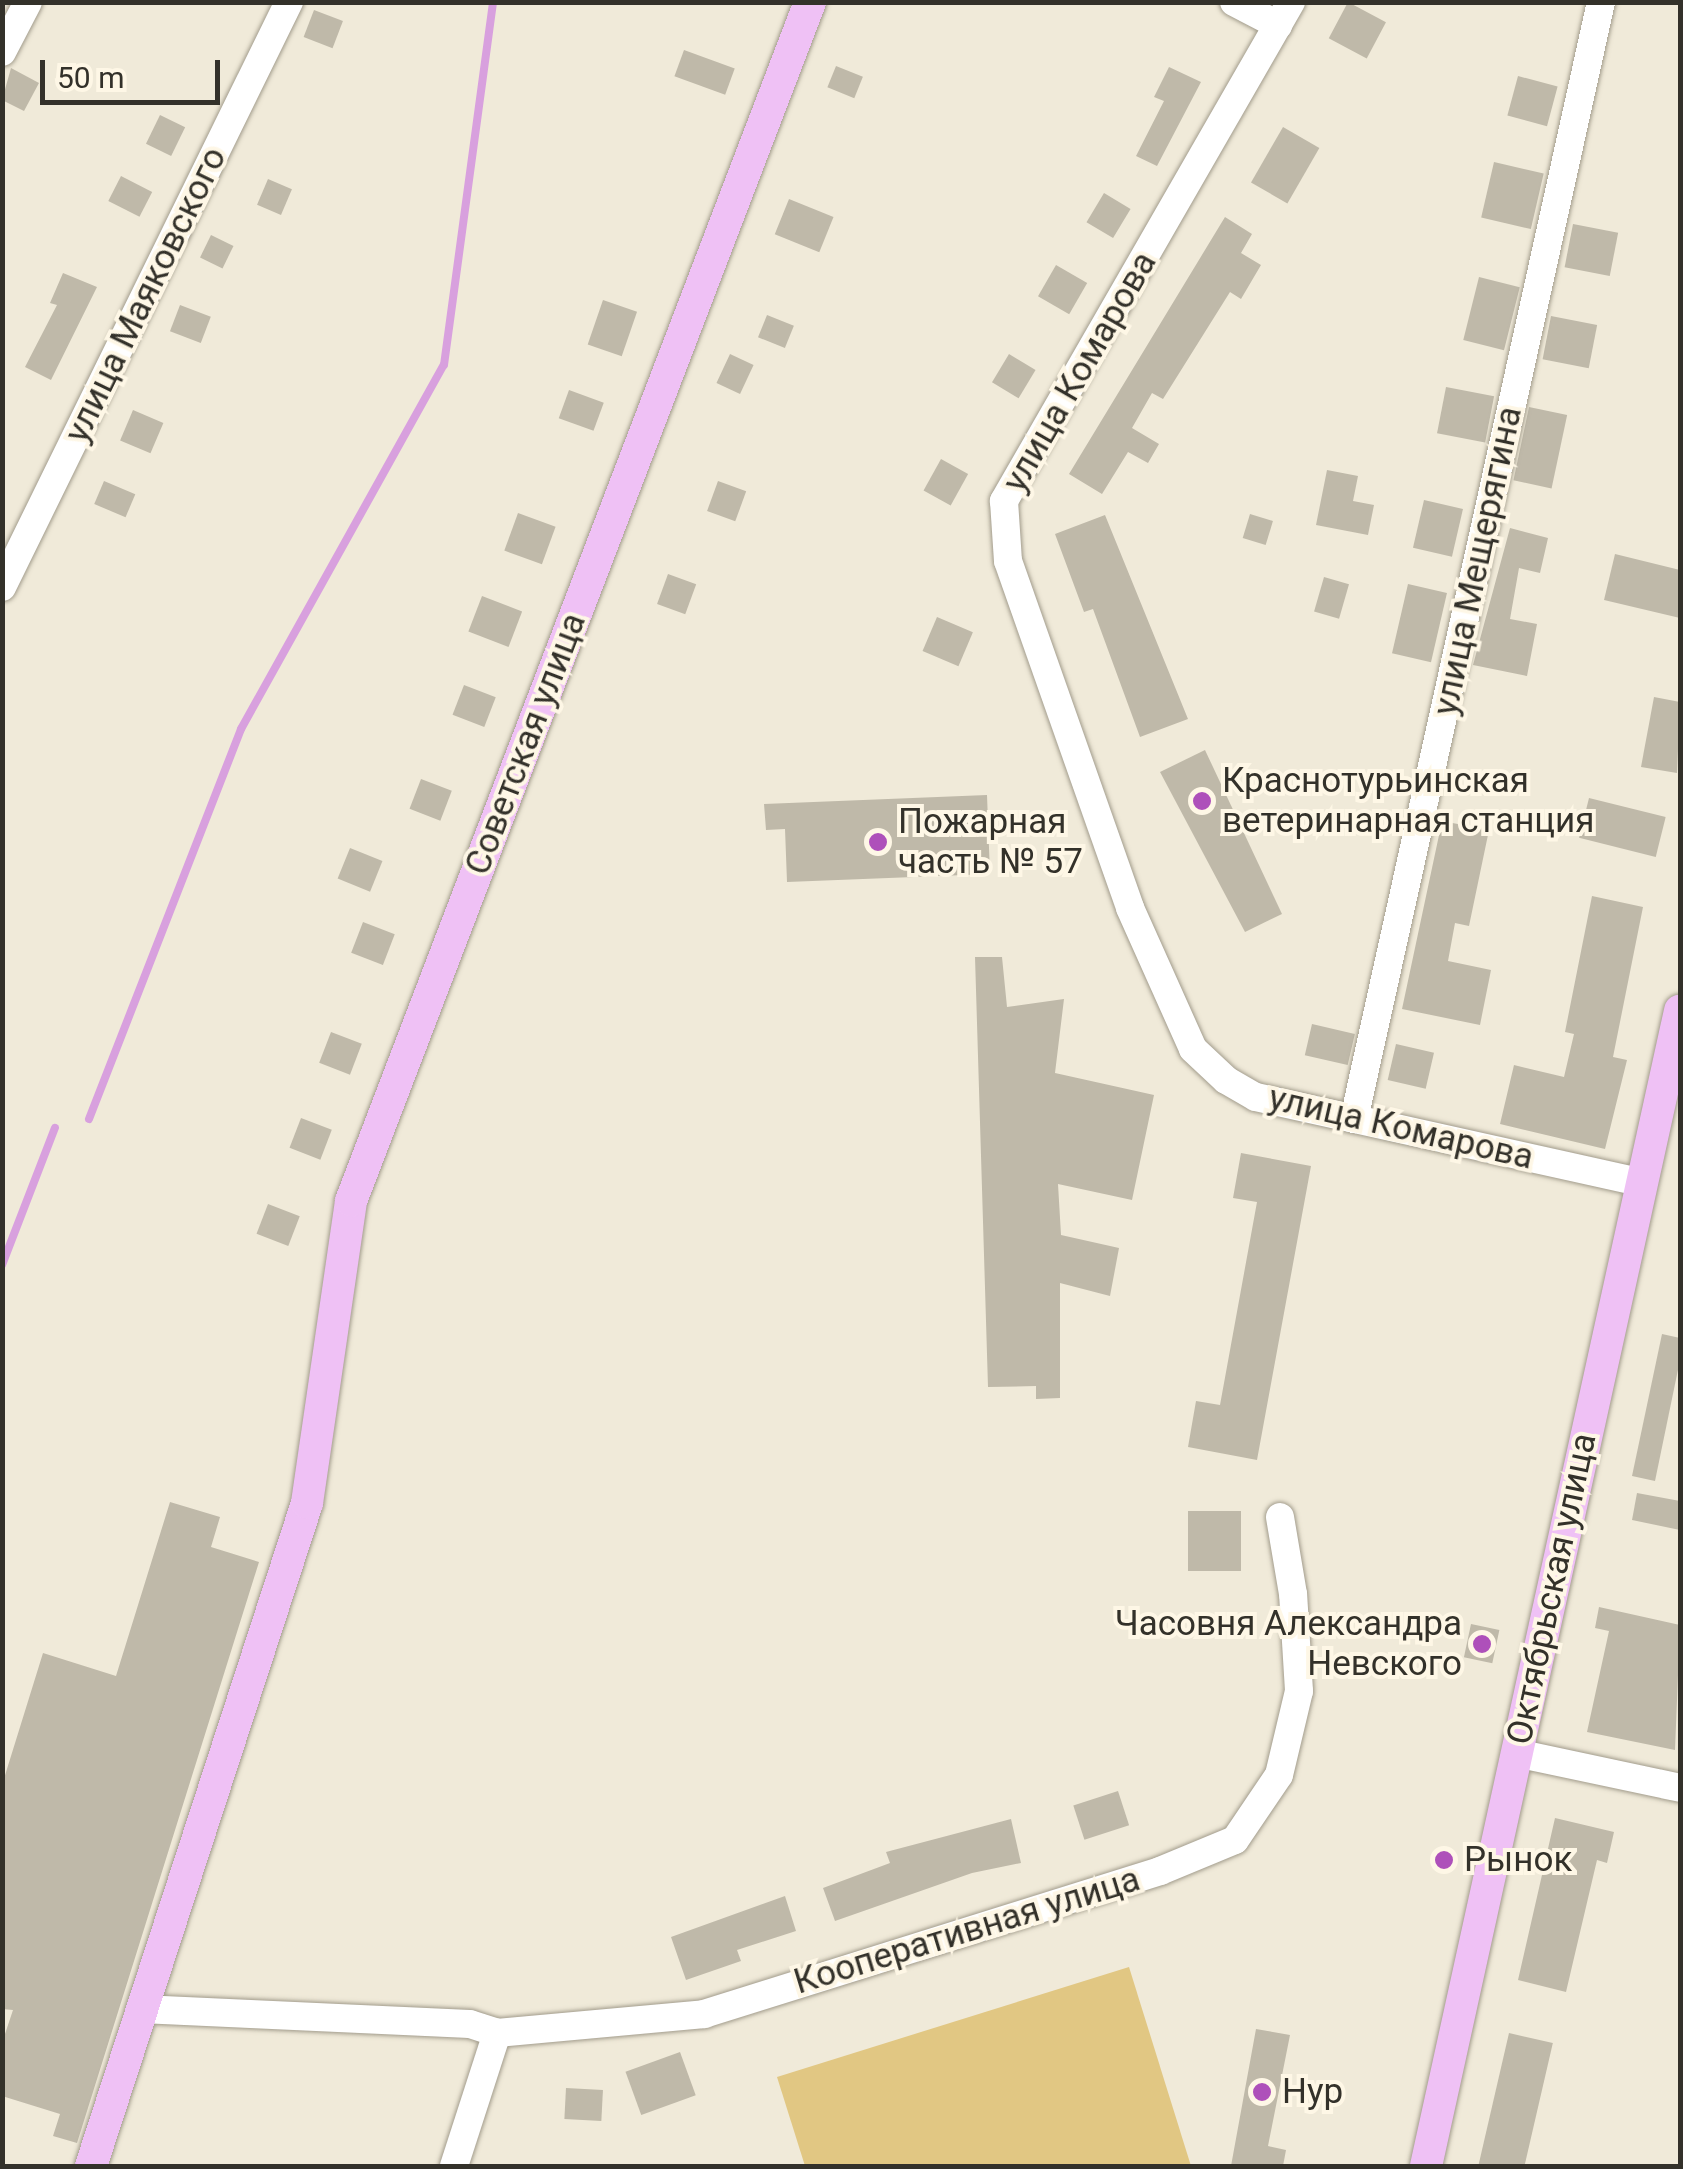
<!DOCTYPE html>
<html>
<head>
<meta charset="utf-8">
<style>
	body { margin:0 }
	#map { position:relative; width:1683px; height:2169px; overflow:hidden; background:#f0ead9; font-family:Roboto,sans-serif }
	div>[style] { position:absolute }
	.green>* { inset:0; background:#e1c783 }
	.stream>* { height:8px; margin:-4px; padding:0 4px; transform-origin:4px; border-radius:4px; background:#d8a0de }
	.building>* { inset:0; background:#bfb9a9; transform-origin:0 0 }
	.roads { filter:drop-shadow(0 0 2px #a29c8c) drop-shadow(0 0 2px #a29c8c) }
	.minor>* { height:28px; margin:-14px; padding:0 14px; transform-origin:14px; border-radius:14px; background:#fff }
	.major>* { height:32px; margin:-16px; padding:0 16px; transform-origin:16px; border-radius:16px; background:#efc1f5 }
	.dots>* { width:28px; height:28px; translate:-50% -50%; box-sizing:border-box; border:5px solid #fef7e6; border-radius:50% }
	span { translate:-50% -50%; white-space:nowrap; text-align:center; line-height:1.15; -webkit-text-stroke:8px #fef7e6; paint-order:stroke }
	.street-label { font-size:35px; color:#33312a }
	.poi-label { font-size:35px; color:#33312a }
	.left { translate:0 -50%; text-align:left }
	.right { translate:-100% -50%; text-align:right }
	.frame { position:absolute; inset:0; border:5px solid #33312a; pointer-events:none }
	.scale { position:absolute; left:40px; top:60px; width:180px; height:45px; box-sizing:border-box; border:5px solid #33312a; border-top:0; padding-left:12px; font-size:30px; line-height:35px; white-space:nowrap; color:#33312a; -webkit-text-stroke:8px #fef7e6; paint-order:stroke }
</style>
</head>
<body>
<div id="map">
	<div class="green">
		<div style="clip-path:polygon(1129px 1967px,1191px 2166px,805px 2166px,777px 2077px)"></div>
	</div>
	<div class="stream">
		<div style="left:89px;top:1119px;width:419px;rotate:-68.7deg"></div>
		<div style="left:241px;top:729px;width:417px;rotate:-60.9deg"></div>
		<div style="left:444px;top:365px;width:366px;rotate:-82.3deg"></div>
		<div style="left:2px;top:1265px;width:147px;rotate:-68.9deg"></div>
	</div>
	<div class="building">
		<div style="left:1348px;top:2px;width:43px;height:41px;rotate:28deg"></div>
		<div style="left:314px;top:10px;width:31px;height:29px;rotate:21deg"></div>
		<div style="left:684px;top:50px;width:54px;height:28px;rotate:20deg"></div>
		<div style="left:836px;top:66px;width:29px;height:23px;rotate:22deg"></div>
		<div style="clip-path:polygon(1169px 67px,1201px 82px,1157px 166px,1136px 156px,1164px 101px,1154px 97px)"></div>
		<div style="clip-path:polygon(11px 68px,39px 83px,24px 111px,2px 100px)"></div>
		<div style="left:1518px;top:76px;width:41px;height:41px;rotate:15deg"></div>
		<div style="left:160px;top:115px;width:28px;height:32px;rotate:26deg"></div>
		<div style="left:1283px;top:127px;width:42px;height:64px;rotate:30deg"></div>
		<div style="left:1494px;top:162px;width:51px;height:57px;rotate:13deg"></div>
		<div style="left:121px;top:176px;width:35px;height:28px;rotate:27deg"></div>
		<div style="left:268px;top:179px;width:26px;height:28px;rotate:23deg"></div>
		<div style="left:1104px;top:193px;width:31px;height:34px;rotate:31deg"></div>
		<div style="left:789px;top:199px;width:48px;height:38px;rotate:22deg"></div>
		<div style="clip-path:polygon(1225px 217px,1252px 234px,1241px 253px,1261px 265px,1241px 299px,1230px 292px,1163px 399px,1152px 393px,1132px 428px,1159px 444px,1148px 463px,1128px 452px,1102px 494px,1069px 474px)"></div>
		<div style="left:1573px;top:224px;width:46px;height:44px;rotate:11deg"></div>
		<div style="left:211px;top:235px;width:25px;height:25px;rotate:26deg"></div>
		<div style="left:1056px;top:265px;width:36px;height:36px;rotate:30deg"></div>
		<div style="clip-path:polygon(63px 273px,97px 287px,51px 380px,25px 367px,57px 305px,50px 303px)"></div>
		<div style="left:1479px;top:277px;width:42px;height:65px;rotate:14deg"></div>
		<div style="left:603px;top:300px;width:36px;height:47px;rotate:19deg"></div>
		<div style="left:180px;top:305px;width:33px;height:28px;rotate:21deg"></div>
		<div style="left:767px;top:315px;width:29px;height:24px;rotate:22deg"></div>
		<div style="left:1551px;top:316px;width:47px;height:44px;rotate:11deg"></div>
		<div style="left:730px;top:354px;width:26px;height:32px;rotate:25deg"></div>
		<div style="left:1009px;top:354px;width:31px;height:33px;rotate:31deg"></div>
		<div style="left:1446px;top:387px;width:49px;height:47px;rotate:11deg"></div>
		<div style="left:569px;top:390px;width:37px;height:30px;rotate:20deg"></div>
		<div style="left:1529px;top:407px;width:39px;height:75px;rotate:12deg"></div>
		<div style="left:133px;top:410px;width:33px;height:33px;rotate:23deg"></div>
		<div style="left:941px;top:459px;width:31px;height:36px;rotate:29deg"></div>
		<div style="clip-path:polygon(1327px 470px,1358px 476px,1353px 501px,1374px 505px,1368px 535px,1316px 525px)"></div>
		<div style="left:104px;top:481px;width:34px;height:25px;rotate:23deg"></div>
		<div style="left:718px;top:481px;width:30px;height:32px;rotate:20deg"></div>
		<div style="left:1424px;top:500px;width:40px;height:49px;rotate:13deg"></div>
		<div style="left:518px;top:513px;width:40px;height:40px;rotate:20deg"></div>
		<div style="left:1250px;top:514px;width:24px;height:25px;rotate:17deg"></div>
		<div style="clip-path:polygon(1105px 515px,1188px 719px,1140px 737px,1093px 609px,1084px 612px,1055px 534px)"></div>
		<div style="clip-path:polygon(1510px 528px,1548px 538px,1540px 573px,1519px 568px,1510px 619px,1537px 624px,1527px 676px,1473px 665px)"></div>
		<div style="clip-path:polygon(1615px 554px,1680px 570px,1680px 618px,1604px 600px)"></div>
		<div style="left:668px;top:574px;width:30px;height:32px;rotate:20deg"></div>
		<div style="left:1324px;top:577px;width:26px;height:36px;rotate:16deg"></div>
		<div style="left:1408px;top:584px;width:40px;height:71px;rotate:13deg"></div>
		<div style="left:482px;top:596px;width:43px;height:38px;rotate:21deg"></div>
		<div style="left:937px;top:617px;width:39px;height:37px;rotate:23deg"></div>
		<div style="left:464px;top:685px;width:34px;height:32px;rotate:21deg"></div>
		<div style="clip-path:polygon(1654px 697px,1680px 702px,1677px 773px,1641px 767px)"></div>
		<div style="clip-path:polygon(1205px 750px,1282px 914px,1245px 932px,1160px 772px)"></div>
		<div style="left:421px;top:779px;width:33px;height:32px;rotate:21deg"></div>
		<div style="clip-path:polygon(987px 795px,990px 874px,787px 882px,785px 829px,766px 830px,764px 804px)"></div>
		<div style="left:1589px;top:798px;width:79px;height:41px;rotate:14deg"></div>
		<div style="clip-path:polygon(1442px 821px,1489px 830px,1469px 926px,1455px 923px,1448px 961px,1491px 970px,1480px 1025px,1402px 1009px)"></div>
		<div style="left:350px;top:848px;width:35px;height:33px;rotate:22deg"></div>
		<div style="clip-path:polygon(1592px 896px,1643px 907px,1613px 1057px,1627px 1060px,1605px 1149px,1500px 1124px,1514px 1065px,1564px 1077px,1574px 1034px,1565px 1032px)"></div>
		<div style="left:363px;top:922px;width:34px;height:33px;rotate:21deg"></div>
		<div style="clip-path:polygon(975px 957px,1002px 957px,1007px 1007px,1064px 999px,1055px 1073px,1154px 1095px,1132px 1200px,1058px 1184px,1061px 1235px,1119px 1248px,1110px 1296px,1060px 1283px,1060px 1398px,1036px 1399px,1036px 1386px,988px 1387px)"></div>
		<div style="left:1312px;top:1024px;width:44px;height:32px;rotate:13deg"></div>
		<div style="left:331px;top:1032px;width:33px;height:33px;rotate:21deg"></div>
		<div style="left:1396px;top:1044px;width:39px;height:37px;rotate:13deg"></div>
		<div style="left:301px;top:1118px;width:33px;height:32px;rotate:21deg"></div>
		<div style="clip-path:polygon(1241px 1153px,1311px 1166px,1257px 1460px,1188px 1447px,1196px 1401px,1220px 1405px,1257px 1202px,1233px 1198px)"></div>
		<div style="left:268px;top:1204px;width:34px;height:32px;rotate:21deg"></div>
		<div style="clip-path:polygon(1662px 1334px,1680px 1338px,1680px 1360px,1655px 1481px,1632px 1476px)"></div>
		<div style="clip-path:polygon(1637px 1493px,1680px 1501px,1680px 1530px,1632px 1520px)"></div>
		<div style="clip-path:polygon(170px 1502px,220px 1517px,211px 1547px,259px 1562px,77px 2143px,53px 2136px,60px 2114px,2px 2096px,2px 2043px,13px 2010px,2px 2009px,2px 1785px,43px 1653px,116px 1676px)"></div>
		<div style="left:1188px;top:1511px;width:53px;height:60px"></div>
		<div style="clip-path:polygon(1599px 1607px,1680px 1625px,1675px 1750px,1587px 1732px,1609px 1631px,1595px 1628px)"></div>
		<div style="left:1471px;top:1624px;width:29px;height:34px;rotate:12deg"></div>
		<div style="left:1118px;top:1791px;width:36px;height:47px;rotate:72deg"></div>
		<div style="clip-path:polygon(1555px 1818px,1614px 1832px,1607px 1863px,1597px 1860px,1566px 1992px,1518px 1980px)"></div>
		<div style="clip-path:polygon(1011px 1819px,1021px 1863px,972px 1873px,835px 1921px,823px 1888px,890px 1863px,886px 1852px)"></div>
		<div style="clip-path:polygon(785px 1896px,796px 1931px,737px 1950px,741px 1961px,686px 1980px,671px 1937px)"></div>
		<div style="clip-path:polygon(1256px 2029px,1290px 2035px,1268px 2146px,1286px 2150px,1283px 2166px,1231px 2166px)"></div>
		<div style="left:1509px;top:2033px;width:45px;height:136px;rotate:13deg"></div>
		<div style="left:680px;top:2052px;width:46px;height:58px;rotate:70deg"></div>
		<div style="left:566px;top:2088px;width:37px;height:31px;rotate:3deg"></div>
	</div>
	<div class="roads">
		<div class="minor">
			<div style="left:1234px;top:2px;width:50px;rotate:27.6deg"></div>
			<div style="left:1291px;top:2px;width:576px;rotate:119.91deg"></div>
			<div style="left:1004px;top:501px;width:60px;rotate:86.2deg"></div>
			<div style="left:1008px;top:561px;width:368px;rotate:70.6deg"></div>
			<div style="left:1130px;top:908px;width:154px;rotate:65.9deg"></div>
			<div style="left:1193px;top:1049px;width:45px;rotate:43.2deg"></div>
			<div style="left:1226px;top:1080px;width:34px;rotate:30deg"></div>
			<div style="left:1256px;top:1097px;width:393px;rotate:12.5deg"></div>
			<div style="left:2px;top:52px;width:56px;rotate:-62.5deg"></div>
			<div style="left:2px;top:587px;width:652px;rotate:-63.87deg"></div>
			<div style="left:1354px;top:1119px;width:1144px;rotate:-77.53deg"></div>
			<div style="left:1516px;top:1753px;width:168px;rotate:12deg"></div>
			<div style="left:141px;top:2009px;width:329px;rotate:2.6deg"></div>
			<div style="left:470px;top:2024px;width:28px;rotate:18deg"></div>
			<div style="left:454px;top:2166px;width:140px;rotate:-72.1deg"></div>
			<div style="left:497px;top:2033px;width:208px;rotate:-5.2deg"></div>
			<div style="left:704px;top:2014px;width:478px;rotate:-17.4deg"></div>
			<div style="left:1160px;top:1871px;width:81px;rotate:-22.5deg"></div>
			<div style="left:1235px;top:1840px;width:78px;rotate:-55.9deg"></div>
			<div style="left:1279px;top:1775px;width:86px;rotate:-76.6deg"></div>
			<div style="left:1299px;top:1691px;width:97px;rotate:-93.5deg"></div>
			<div style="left:1293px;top:1594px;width:78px;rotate:-99.6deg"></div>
		</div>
		<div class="major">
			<div style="left:91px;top:2166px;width:697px;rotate:-71.95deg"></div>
			<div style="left:307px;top:1503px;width:305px;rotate:-81.7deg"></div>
			<div style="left:351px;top:1201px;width:1284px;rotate:-69.05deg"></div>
			<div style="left:1426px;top:2166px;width:1183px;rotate:-77.6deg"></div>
		</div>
	</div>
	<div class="dots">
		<div style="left:1202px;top:801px;background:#ae50ba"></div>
		<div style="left:878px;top:842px;background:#ae50ba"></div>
		<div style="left:1482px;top:1644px;background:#ae50ba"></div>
		<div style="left:1444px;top:1860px;background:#ae50ba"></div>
		<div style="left:1262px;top:2092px;background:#ae50ba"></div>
	</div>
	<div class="street-label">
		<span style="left:146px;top:295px;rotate:-64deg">улица Маяковского</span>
		<span style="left:1080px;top:372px;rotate:-60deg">улица Комарова</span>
		<span style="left:1478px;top:561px;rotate:-78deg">улица Мещерягина</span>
		<span style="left:526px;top:744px;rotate:-69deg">Советская улица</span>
		<span style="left:1401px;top:1128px;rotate:13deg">улица Комарова</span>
		<span style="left:1552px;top:1589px;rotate:-78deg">Октябрьская улица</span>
		<span style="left:967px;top:1931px;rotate:-17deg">Кооперативная улица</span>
	</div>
	<div class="poi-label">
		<span class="left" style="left:1222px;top:801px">Краснотурьинская<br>ветеринарная станция</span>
		<span class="left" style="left:898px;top:842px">Пожарная<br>часть № 57</span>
		<span class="right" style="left:1462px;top:1644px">Часовня Александра<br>Невского</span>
		<span class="left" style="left:1464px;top:1860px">Рынок</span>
		<span class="left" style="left:1282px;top:2092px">Нур</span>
	</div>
	<div class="frame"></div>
	<div class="scale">50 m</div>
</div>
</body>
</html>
